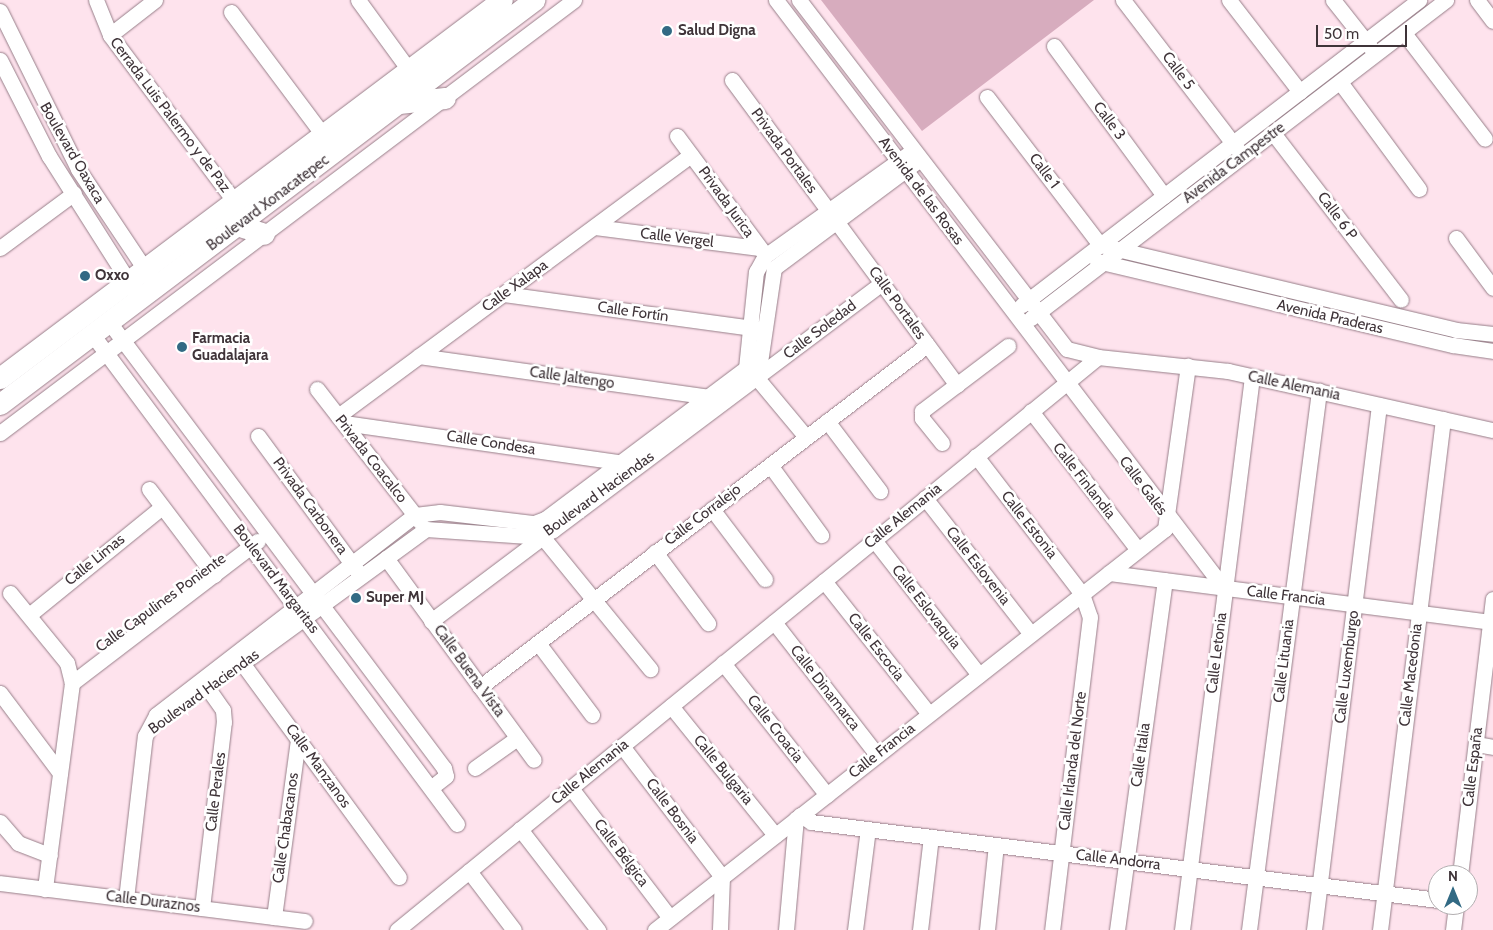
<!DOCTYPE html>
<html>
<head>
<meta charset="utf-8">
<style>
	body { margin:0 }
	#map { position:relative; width:1493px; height:930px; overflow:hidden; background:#fee3ed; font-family:Cabin,sans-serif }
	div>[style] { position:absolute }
	.green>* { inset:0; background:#d7acbe }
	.roads { filter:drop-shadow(0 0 1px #977f89) drop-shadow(0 0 1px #977f89) }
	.minor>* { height:15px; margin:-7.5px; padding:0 7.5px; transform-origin:7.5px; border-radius:7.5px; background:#fff }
	.secondary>* { height:21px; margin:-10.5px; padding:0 10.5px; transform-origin:10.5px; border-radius:10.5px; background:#fff }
	.dots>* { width:14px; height:14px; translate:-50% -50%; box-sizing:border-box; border:2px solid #fff; border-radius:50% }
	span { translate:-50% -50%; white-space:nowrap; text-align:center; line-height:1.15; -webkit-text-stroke:5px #fff; paint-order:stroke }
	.poi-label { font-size:15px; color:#3f3439; font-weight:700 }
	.left { translate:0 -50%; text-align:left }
	.street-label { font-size:15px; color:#3f3439 }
	.north { position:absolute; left:1428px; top:865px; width:50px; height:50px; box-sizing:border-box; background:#fff; border:1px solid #b2aeb0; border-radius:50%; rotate:0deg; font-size:14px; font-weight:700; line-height:20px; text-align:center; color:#3f3439 }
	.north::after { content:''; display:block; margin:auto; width:18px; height:22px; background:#326a84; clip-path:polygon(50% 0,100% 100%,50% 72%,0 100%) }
	.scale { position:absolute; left:1316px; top:25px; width:91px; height:22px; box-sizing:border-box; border:2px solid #3f3439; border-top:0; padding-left:6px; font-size:15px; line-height:18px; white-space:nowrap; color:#3f3439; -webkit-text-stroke:4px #fff; paint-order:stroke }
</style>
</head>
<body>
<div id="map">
	<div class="green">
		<div style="clip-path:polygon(821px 0,1094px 0,922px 131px)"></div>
	</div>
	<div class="roads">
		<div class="minor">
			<div style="left:96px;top:0;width:38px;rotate:68deg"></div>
			<div style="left:110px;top:35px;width:207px;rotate:53.2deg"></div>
			<div style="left:358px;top:0;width:87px;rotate:53.9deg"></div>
			<div style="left:776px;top:0;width:738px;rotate:52.71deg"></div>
			<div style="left:799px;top:0;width:440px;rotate:52.5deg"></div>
			<div style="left:1067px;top:349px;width:32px;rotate:14deg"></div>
			<div style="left:1098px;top:357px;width:131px;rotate:6.1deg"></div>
			<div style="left:1228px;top:371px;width:271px;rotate:12.6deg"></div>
			<div style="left:1123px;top:0;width:189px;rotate:52.5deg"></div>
			<div style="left:1229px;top:0;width:116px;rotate:52.3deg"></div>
			<div style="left:1333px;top:0;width:61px;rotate:51.6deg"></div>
			<div style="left:1477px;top:0;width:26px;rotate:53deg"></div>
			<div style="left:0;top:11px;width:176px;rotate:63.7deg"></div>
			<div style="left:78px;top:169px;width:130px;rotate:56.3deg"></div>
			<div style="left:231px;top:12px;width:154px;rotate:53.2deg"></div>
			<div style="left:1404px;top:33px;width:133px;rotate:52.6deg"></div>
			<div style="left:110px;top:35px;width:57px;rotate:-37.9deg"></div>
			<div style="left:1054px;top:46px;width:186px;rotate:53.7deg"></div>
			<div style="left:0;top:60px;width:108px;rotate:63deg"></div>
			<div style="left:49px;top:156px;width:159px;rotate:57.6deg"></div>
			<div style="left:732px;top:80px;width:379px;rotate:53.6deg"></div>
			<div style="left:1340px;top:82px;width:133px;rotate:53.6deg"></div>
			<div style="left:987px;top:97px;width:186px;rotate:52.6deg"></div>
			<div style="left:1100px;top:245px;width:366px;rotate:13.4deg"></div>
			<div style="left:1456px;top:330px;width:37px;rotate:6deg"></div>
			<div style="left:1273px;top:133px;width:210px;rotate:52.5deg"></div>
			<div style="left:677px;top:136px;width:146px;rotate:53.4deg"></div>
			<div style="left:595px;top:227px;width:166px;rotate:7.3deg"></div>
			<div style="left:1456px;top:238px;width:62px;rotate:53.5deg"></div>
			<div style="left:0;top:248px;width:92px;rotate:-36.6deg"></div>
			<div style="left:1097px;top:261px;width:366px;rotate:13.3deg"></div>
			<div style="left:1453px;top:345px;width:40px;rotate:8.5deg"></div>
			<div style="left:504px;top:294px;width:258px;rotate:7.8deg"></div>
			<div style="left:1022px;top:305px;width:501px;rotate:-37.53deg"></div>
			<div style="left:1031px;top:318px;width:523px;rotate:-37.46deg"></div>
			<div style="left:109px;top:322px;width:558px;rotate:53.09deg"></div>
			<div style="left:444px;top:768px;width:8px;rotate:76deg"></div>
			<div style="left:446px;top:776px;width:18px;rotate:142deg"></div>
			<div style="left:92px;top:334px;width:611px;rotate:53.32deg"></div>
			<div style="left:419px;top:356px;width:293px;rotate:8deg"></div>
			<div style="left:751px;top:371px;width:86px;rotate:50.2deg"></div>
			<div style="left:758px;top:376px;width:155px;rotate:-36.9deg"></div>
			<div style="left:317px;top:389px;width:168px;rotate:52.2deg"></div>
			<div style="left:1031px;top:411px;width:175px;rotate:52.4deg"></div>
			<div style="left:338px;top:416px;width:439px;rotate:-36.5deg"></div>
			<div style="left:827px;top:421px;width:88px;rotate:52.9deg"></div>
			<div style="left:344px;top:423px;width:283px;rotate:8.1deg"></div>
			<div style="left:0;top:433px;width:719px;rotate:-37.03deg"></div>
			<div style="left:258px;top:436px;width:169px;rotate:53.7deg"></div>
			<div style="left:942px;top:443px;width:32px;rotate:-129deg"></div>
			<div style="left:922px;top:418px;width:7px;rotate:-90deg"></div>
			<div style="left:922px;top:411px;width:108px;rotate:-37.1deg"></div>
			<div style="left:976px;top:456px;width:174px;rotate:52.5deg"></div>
			<div style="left:1082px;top:594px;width:24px;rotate:71deg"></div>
			<div style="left:1090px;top:617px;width:315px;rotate:96.9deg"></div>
			<div style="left:770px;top:465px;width:87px;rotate:53.9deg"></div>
			<div style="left:149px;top:489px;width:108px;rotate:52.9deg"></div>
			<div style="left:925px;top:498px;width:172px;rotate:52.1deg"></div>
			<div style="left:712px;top:509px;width:88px;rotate:52.9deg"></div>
			<div style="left:536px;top:529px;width:181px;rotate:50.8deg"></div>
			<div style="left:874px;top:540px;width:171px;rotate:52.1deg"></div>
			<div style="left:655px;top:552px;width:89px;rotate:53.3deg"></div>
			<div style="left:386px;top:558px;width:250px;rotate:53.8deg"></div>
			<div style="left:1109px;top:573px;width:387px;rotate:7.3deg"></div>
			<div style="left:824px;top:581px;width:169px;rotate:51.7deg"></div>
			<div style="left:10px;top:593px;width:90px;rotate:50.8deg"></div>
			<div style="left:67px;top:663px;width:21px;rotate:76deg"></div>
			<div style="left:72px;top:683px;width:208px;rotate:97.5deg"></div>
			<div style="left:29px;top:615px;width:171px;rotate:-39.1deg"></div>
			<div style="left:431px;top:621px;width:136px;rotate:-37deg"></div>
			<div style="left:774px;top:622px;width:168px;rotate:52.2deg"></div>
			<div style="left:538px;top:643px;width:90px;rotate:53.1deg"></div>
			<div style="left:237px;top:656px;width:274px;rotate:53.8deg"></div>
			<div style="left:251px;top:657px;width:217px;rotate:-36.2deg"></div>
			<div style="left:426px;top:529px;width:113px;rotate:4deg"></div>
			<div style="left:539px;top:537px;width:16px;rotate:-27deg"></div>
			<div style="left:553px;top:530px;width:256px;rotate:-36.9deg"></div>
			<div style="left:758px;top:376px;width:109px;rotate:-81.6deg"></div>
			<div style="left:774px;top:268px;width:181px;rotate:-36.7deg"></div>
			<div style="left:723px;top:663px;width:168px;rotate:51.8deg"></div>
			<div style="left:72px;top:683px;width:234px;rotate:-37.4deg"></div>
			<div style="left:480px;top:687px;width:563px;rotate:-37.42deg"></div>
			<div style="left:0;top:693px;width:100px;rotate:53.1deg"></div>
			<div style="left:671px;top:706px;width:166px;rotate:51.1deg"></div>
			<div style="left:1476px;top:744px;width:17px;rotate:10deg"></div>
			<div style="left:622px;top:746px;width:165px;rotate:52.6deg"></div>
			<div style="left:722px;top:877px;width:53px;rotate:92.2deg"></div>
			<div style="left:475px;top:768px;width:52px;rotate:-35.5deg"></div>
			<div style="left:571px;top:788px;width:163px;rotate:52.7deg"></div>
			<div style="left:800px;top:815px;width:13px;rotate:32deg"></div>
			<div style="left:811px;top:822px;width:632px;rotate:7.09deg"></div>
			<div style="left:0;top:822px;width:28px;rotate:49deg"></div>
			<div style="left:18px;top:843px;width:34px;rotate:21deg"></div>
			<div style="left:520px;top:829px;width:128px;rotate:52.3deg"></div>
			<div style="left:469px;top:871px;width:74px;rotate:52.7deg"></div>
			<div style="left:1460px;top:875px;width:278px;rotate:-83.2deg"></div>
			<div style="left:0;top:883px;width:307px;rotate:7.1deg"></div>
			<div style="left:126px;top:899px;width:164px;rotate:-83.4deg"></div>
			<div style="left:145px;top:736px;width:24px;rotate:-62deg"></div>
			<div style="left:156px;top:715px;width:327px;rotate:-37.7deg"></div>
			<div style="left:415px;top:515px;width:25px;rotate:-7deg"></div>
			<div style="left:440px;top:512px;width:95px;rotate:6.7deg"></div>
			<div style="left:534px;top:523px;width:12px;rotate:-20deg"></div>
			<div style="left:545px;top:519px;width:251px;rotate:-36.9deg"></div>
			<div style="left:746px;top:368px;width:97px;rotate:-84.1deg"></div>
			<div style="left:756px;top:272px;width:18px;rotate:-61deg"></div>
			<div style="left:765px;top:256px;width:181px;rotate:-35.5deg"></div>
			<div style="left:202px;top:908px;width:187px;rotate:-83.3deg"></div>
			<div style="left:224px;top:722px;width:12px;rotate:-95deg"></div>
			<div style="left:223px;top:710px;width:35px;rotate:-125deg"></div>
			<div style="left:274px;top:917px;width:180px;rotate:-82.3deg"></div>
			<div style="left:397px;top:930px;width:905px;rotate:-39.26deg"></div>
			<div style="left:655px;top:930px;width:649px;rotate:-38.18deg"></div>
			<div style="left:1165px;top:529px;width:165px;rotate:-82deg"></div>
			<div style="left:786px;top:930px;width:112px;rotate:-84.9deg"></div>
			<div style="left:855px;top:930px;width:102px;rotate:-82.7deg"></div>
			<div style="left:920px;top:930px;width:94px;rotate:-83.3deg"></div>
			<div style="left:987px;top:930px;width:85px;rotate:-84deg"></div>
			<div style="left:1117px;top:930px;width:353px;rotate:-82.2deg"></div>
			<div style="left:1182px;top:930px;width:557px;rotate:-82.79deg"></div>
			<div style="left:1249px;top:930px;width:544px;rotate:-82.6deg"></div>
			<div style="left:1314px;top:930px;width:529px;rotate:-82.94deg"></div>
			<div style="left:1380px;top:930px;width:515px;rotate:-82.97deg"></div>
			<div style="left:1453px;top:930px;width:25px;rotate:-83deg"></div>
		</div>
		<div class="secondary">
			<div style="left:399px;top:103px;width:46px;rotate:-6.2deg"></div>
			<div style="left:240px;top:226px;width:25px;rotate:18deg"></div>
			<div style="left:0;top:378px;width:628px;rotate:-36.98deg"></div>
			<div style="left:0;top:404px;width:670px;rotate:-37.11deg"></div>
		</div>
	</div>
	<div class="dots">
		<div style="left:667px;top:31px;background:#326a84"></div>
		<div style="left:85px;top:276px;background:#326a84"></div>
		<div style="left:182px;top:347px;background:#326a84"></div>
		<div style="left:356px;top:598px;background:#326a84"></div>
	</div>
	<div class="poi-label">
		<span class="left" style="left:678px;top:31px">Salud Digna</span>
		<span class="left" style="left:95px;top:276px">Oxxo</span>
		<span class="left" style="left:192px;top:347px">Farmacia<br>Guadalajara</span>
		<span class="left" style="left:366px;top:598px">Super MJ</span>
	</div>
	<div class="street-label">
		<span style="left:1178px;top:71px;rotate:53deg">Calle 5</span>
		<span style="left:170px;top:115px;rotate:53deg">Cerrada Luis Palermo y de Paz</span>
		<span style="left:1109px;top:121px;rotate:53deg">Calle 3</span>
		<span style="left:784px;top:151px;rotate:54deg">Privada Portales</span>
		<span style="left:72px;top:153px;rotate:60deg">Boulevard Oaxaca</span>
		<span style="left:1234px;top:163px;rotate:-37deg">Avenida Campestre</span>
		<span style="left:1044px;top:171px;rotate:53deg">Calle 1</span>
		<span style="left:921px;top:191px;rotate:53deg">Avenida de las Rosas</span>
		<span style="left:726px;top:202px;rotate:54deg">Privada Jurica</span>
		<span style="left:268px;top:203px;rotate:-37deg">Boulevard Xonacatepec</span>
		<span style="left:1337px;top:216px;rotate:53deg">Calle 6 P</span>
		<span style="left:677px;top:238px;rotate:7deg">Calle Vergel</span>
		<span style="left:515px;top:286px;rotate:-36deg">Calle Xalapa</span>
		<span style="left:897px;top:303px;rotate:54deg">Calle Portales</span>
		<span style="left:633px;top:312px;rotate:8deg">Calle Fortín</span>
		<span style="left:1330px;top:317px;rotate:13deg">Avenida Praderas</span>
		<span style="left:820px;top:330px;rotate:-37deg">Calle Soledad</span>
		<span style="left:572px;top:378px;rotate:8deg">Calle Jaltengo</span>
		<span style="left:1294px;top:386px;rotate:12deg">Calle Alemania</span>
		<span style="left:491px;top:443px;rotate:9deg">Calle Condesa</span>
		<span style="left:371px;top:459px;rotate:52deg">Privada Coacalco</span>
		<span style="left:1084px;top:481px;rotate:52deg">Calle Finlandia</span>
		<span style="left:1143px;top:486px;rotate:53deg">Calle Galés</span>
		<span style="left:599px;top:494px;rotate:-36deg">Boulevard Haciendas</span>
		<span style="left:310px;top:506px;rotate:54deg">Privada Carbonera</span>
		<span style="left:703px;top:515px;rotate:-37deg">Calle Corralejo</span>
		<span style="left:903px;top:516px;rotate:-39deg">Calle Alemania</span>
		<span style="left:1029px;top:525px;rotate:52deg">Calle Estonia</span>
		<span style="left:95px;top:560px;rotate:-39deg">Calle Limas</span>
		<span style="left:978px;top:566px;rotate:52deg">Calle Eslovenia</span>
		<span style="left:276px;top:579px;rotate:53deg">Boulevard Margaritas</span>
		<span style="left:1286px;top:596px;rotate:7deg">Calle Francia</span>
		<span style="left:161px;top:603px;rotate:-36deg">Calle Capulines Poniente</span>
		<span style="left:926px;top:607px;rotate:52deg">Calle Eslovaquia</span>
		<span style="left:876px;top:647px;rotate:52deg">Calle Escocia</span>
		<span style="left:1217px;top:653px;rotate:-83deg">Calle Letonia</span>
		<span style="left:1284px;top:661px;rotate:-83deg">Calle Lituania</span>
		<span style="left:1347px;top:667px;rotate:-83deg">Calle Luxemburgo</span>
		<span style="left:469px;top:671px;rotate:54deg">Calle Buena Vista</span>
		<span style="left:1411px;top:675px;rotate:-83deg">Calle Macedonia</span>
		<span style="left:825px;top:688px;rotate:52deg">Calle Dinamarca</span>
		<span style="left:204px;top:692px;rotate:-36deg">Boulevard Haciendas</span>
		<span style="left:775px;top:729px;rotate:52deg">Calle Croacia</span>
		<span style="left:882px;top:751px;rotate:-38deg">Calle Francia</span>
		<span style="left:1141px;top:755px;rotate:-82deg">Calle Italia</span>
		<span style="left:1073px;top:761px;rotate:-83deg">Calle Irlanda del Norte</span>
		<span style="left:318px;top:766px;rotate:54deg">Calle Manzanos</span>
		<span style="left:1473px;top:767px;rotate:-83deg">Calle España</span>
		<span style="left:723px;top:770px;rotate:51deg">Calle Bulgaria</span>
		<span style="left:590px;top:772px;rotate:-39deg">Calle Alemania</span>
		<span style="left:216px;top:792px;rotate:-83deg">Calle Perales</span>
		<span style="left:672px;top:811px;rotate:53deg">Calle Bosnia</span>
		<span style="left:286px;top:828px;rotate:-82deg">Calle Chabacanos</span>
		<span style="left:621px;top:853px;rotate:53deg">Calle Bélgica</span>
		<span style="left:1118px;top:860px;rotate:7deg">Calle Andorra</span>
		<span style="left:153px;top:902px;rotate:7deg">Calle Duraznos</span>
	</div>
	<div class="north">N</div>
	<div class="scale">50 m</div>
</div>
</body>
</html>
